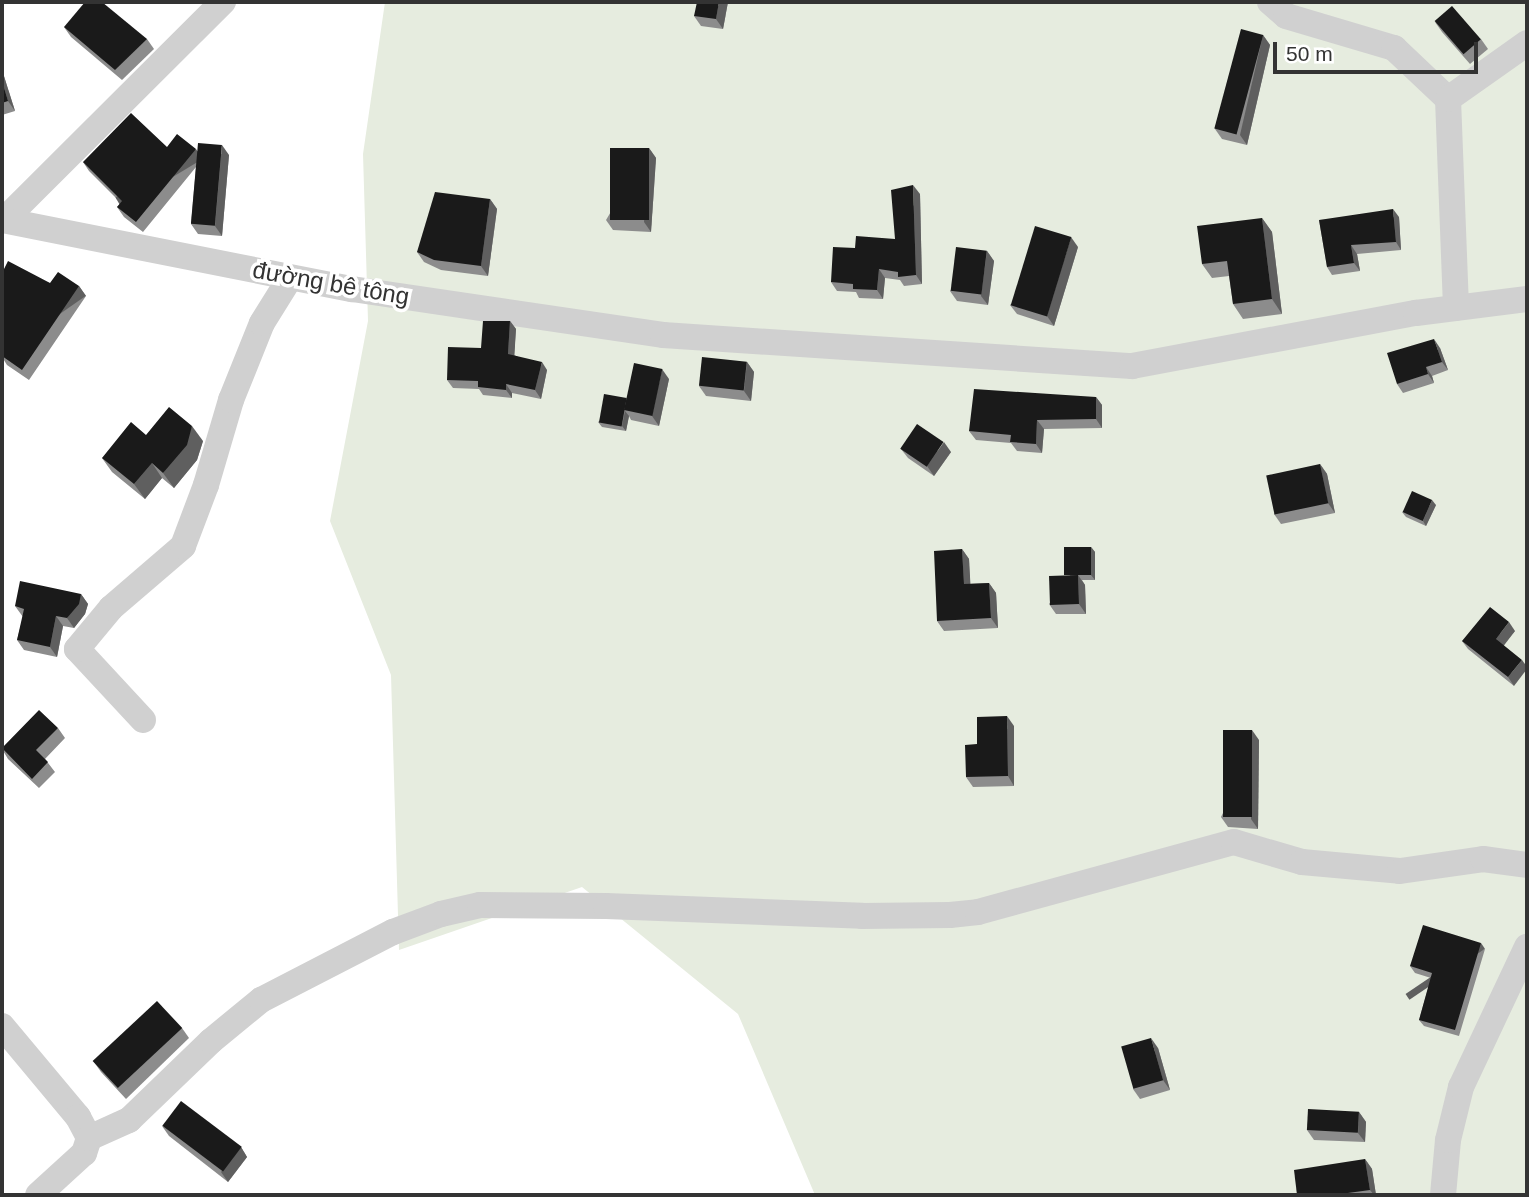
<!DOCTYPE html>
<html>
<head>
<meta charset="utf-8">
<style>
	body { margin:0 }
	#map { position:relative; width:1529px; height:1197px; overflow:hidden; background:#fff; font-family:Helvetica,sans-serif }
	div>[style] { position:absolute }
	.green>* { inset:0; background:#e6ecdf }
	.street>* { height:26px; margin:-13px; padding:0 13px; transform-origin:13px; border-radius:13px; background:#d0d0d0 }
	.wall>* { inset:0; background:#8c8c8c }
	.shaded-wall>* { inset:0; background:#5f5f5f; transform-origin:0 0 }
	.building>* { inset:0; background:#1a1a1a; transform-origin:0 0 }
	span { translate:-50% -50%; white-space:nowrap; text-align:center; line-height:1.15; -webkit-text-stroke:7px #fff; paint-order:stroke }
	.street-label { font-size:24px; color:#333 }
	.frame { position:absolute; inset:0; border:4px solid #333; pointer-events:none }
	.scale { position:absolute; left:1273px; top:42px; width:205px; height:32px; box-sizing:border-box; border:4px solid #333; border-top:0; padding-left:9px; font-size:21px; line-height:24px; white-space:nowrap; color:#333; -webkit-text-stroke:5px #fff; paint-order:stroke }
</style>
</head>
<body>
<div id="map">
	<div class="green">
		<div style="clip-path:polygon(385px 2px,1527px 2px,1527px 1195px,815px 1195px,738px 1014px,582px 887px,399px 950px,391px 675px,330px 521px,368px 321px,363px 154px)"></div>
	</div>
	<div class="street">
		<div style="left:1270px;top:2px;width:21px;rotate:41deg"></div>
		<div style="left:1286px;top:16px;width:113px;rotate:16.5deg"></div>
		<div style="left:1394px;top:48px;width:74px;rotate:43.4deg"></div>
		<div style="left:1448px;top:99px;width:209px;rotate:87.8deg"></div>
		<div style="left:1448px;top:99px;width:97px;rotate:-35.3deg"></div>
		<div style="left:5px;top:219px;width:308px;rotate:-44.9deg"></div>
		<div style="left:2px;top:220px;width:357px;rotate:11.2deg"></div>
		<div style="left:352px;top:289px;width:314px;rotate:8.4deg"></div>
		<div style="left:663px;top:335px;width:470px;rotate:3.8deg"></div>
		<div style="left:1132px;top:366px;width:289px;rotate:-10.6deg"></div>
		<div style="left:1416px;top:313px;width:112px;rotate:-7.2deg"></div>
		<div style="left:143px;top:720px;width:97px;rotate:-132.9deg"></div>
		<div style="left:77px;top:649px;width:53px;rotate:-50.3deg"></div>
		<div style="left:111px;top:608px;width:95px;rotate:-40.7deg"></div>
		<div style="left:183px;top:546px;width:65px;rotate:-69.3deg"></div>
		<div style="left:206px;top:485px;width:89px;rotate:-73.6deg"></div>
		<div style="left:231px;top:400px;width:83px;rotate:-68.1deg"></div>
		<div style="left:262px;top:323px;width:53px;rotate:-58.1deg"></div>
		<div style="left:2px;top:1026px;width:119px;rotate:50.1deg"></div>
		<div style="left:78px;top:1117px;width:24px;rotate:62deg"></div>
		<div style="left:89px;top:1138px;width:16px;rotate:108deg"></div>
		<div style="left:84px;top:1153px;width:62px;rotate:137.6deg"></div>
		<div style="left:89px;top:1138px;width:44px;rotate:-24.2deg"></div>
		<div style="left:129px;top:1120px;width:114px;rotate:-43.9deg"></div>
		<div style="left:211px;top:1041px;width:65px;rotate:-39.4deg"></div>
		<div style="left:261px;top:1000px;width:148px;rotate:-27.3deg"></div>
		<div style="left:393px;top:932px;width:51px;rotate:-20.6deg"></div>
		<div style="left:441px;top:914px;width:40px;rotate:-13deg"></div>
		<div style="left:480px;top:905px;width:126px;rotate:0.5deg"></div>
		<div style="left:606px;top:906px;width:256px;rotate:2.2deg"></div>
		<div style="left:862px;top:916px;width:88px;rotate:-0.7deg"></div>
		<div style="left:950px;top:915px;width:28px;rotate:-6deg"></div>
		<div style="left:978px;top:912px;width:265px;rotate:-15.3deg"></div>
		<div style="left:1234px;top:842px;width:71px;rotate:16.4deg"></div>
		<div style="left:1302px;top:862px;width:98px;rotate:5.2deg"></div>
		<div style="left:1400px;top:871px;width:84px;rotate:-8.2deg"></div>
		<div style="left:1483px;top:859px;width:44px;rotate:7.8deg"></div>
		<div style="left:1443px;top:1195px;width:55px;rotate:-84.8deg"></div>
		<div style="left:1448px;top:1140px;width:55px;rotate:-76.2deg"></div>
		<div style="left:1461px;top:1087px;width:155px;rotate:-64.8deg"></div>
	</div>
	<div class="wall">
		<div style="clip-path:polygon(728px 2px,723px 29px,701px 26px,694px 16px)"></div>
		<div style="clip-path:polygon(1435px 22px,1481px 39px,1488px 49px,1470px 64px,1442px 32px)"></div>
		<div style="clip-path:polygon(64px 27px,147px 39px,154px 49px,122px 80px,71px 37px)"></div>
		<div style="clip-path:polygon(1263px 35px,1270px 45px,1247px 145px,1222px 139px,1215px 129px)"></div>
		<div style="clip-path:polygon(2px 70px,15px 111px,2px 115px)"></div>
		<div style="clip-path:polygon(649px 148px,656px 158px,651px 232px,613px 230px,606px 220px)"></div>
		<div style="clip-path:polygon(197px 151px,229px 155px,222px 236px,198px 234px,191px 224px,196px 167px,143px 232px,124px 217px,117px 207px,121px 203px,89px 171px,83px 162px)"></div>
		<div style="clip-path:polygon(920px 194px,922px 284px,904px 286px,900px 280px,885px 278px,883px 299px,859px 298px,856px 292px,837px 291px,831px 282px,855px 248px,895px 239px)"></div>
		<div style="clip-path:polygon(490px 199px,497px 209px,488px 276px,441px 270px,424px 262px,417px 252px)"></div>
		<div style="clip-path:polygon(1399px 217px,1401px 250px,1357px 254px,1360px 271px,1332px 275px,1327px 267px,1319px 220px)"></div>
		<div style="clip-path:polygon(1262px 218px,1272px 232px,1282px 314px,1243px 319px,1233px 304px,1229px 276px,1212px 278px,1202px 264px)"></div>
		<div style="clip-path:polygon(1078px 247px,1054px 326px,1017px 314px,1010px 305px)"></div>
		<div style="clip-path:polygon(987px 251px,994px 261px,988px 305px,957px 301px,950px 291px)"></div>
		<div style="clip-path:polygon(2px 273px,50px 283px,79px 286px,86px 296px,29px 380px,7px 365px,2px 357px)"></div>
		<div style="clip-path:polygon(510px 321px,516px 329px,514px 355px,547px 370px,541px 399px,512px 393px,512px 398px,483px 395px,479px 389px,453px 388px,447px 380px)"></div>
		<div style="clip-path:polygon(1440px 348px,1448px 370px,1432px 376px,1434px 383px,1403px 393px,1397px 384px)"></div>
		<div style="clip-path:polygon(747px 362px,754px 372px,751px 401px,706px 396px,699px 386px)"></div>
		<div style="clip-path:polygon(669px 379px,659px 426px,631px 420px,629px 416px,626px 431px,602px 427px,598px 422px,627px 398px)"></div>
		<div style="clip-path:polygon(1096px 397px,1102px 405px,1102px 428px,1044px 429px,1042px 453px,1017px 451px,1011px 443px,976px 440px,969px 431px)"></div>
		<div style="clip-path:polygon(146px 435px,203px 441px,197px 460px,174px 488px,162px 478px,145px 499px,112px 472px,102px 458px)"></div>
		<div style="clip-path:polygon(901px 449px,951px 452px,934px 476px,908px 458px)"></div>
		<div style="clip-path:polygon(1320px 464px,1327px 474px,1335px 513px,1281px 524px,1274px 514px)"></div>
		<div style="clip-path:polygon(1436px 505px,1426px 526px,1406px 517px,1402px 512px)"></div>
		<div style="clip-path:polygon(1091px 547px,1095px 552px,1095px 580px,1082px 580px,1085px 585px,1086px 614px,1056px 614px,1049px 604px)"></div>
		<div style="clip-path:polygon(962px 549px,969px 559px,970px 584px,989px 583px,996px 593px,998px 628px,944px 631px,937px 621px)"></div>
		<div style="clip-path:polygon(81px 594px,88px 604px,85px 614px,74px 628px,63px 626px,57px 657px,24px 650px,17px 640px,23px 617px,15px 606px)"></div>
		<div style="clip-path:polygon(1515px 631px,1503px 645px,1514px 686px,1468px 649px,1462px 641px)"></div>
		<div style="clip-path:polygon(1014px 726px,1014px 786px,973px 787px,966px 777px,977px 744px)"></div>
		<div style="clip-path:polygon(58px 728px,65px 738px,45px 759px,55px 772px,39px 788px,8px 759px,2px 749px)"></div>
		<div style="clip-path:polygon(1259px 740px,1258px 829px,1228px 827px,1221px 817px)"></div>
		<div style="clip-path:polygon(1485px 949px,1459px 1036px,1424px 1026px,1419px 1020px,1431px 978px,1415px 973px,1410px 966px)"></div>
		<div style="clip-path:polygon(182px 1028px,189px 1038px,126px 1099px,101px 1072px,94px 1062px)"></div>
		<div style="clip-path:polygon(1158px 1048px,1170px 1090px,1140px 1099px,1133px 1089px)"></div>
		<div style="clip-path:polygon(1359px 1112px,1366px 1122px,1365px 1142px,1314px 1140px,1307px 1130px)"></div>
		<div style="clip-path:polygon(162px 1126px,241px 1147px,247px 1157px,228px 1182px,169px 1136px)"></div>
		<div style="clip-path:polygon(1365px 1159px,1372px 1169px,1376px 1195px,1297px 1195px)"></div>
	</div>
	<div class="shaded-wall">
		<div style="clip-path:polygon(719px 2px,728px 2px,723px 29px,716px 19px)"></div>
		<div style="clip-path:polygon(1263px 35px,1270px 45px,1247px 145px,1240px 135px)"></div>
		<div style="clip-path:polygon(2px 70px,15px 111px,8px 101px,2px 81px)"></div>
		<div style="clip-path:polygon(222px 145px,229px 155px,222px 236px,215px 226px)"></div>
		<div style="clip-path:polygon(649px 148px,656px 158px,651px 232px,644px 222px)"></div>
		<div style="left:196px;top:149px;width:12px;height:94px;rotate:59deg"></div>
		<div style="clip-path:polygon(913px 185px,920px 194px,922px 284px,916px 275px)"></div>
		<div style="clip-path:polygon(490px 199px,497px 209px,488px 276px,481px 266px)"></div>
		<div style="clip-path:polygon(1393px 209px,1399px 217px,1401px 250px,1396px 242px)"></div>
		<div style="clip-path:polygon(1262px 218px,1272px 232px,1282px 314px,1272px 299px)"></div>
		<div style="clip-path:polygon(1071px 237px,1078px 247px,1054px 326px,1047px 316px)"></div>
		<div style="clip-path:polygon(1351px 245px,1357px 254px,1360px 271px,1354px 263px)"></div>
		<div style="clip-path:polygon(987px 251px,994px 261px,988px 305px,981px 296px)"></div>
		<div style="clip-path:polygon(879px 269px,885px 278px,883px 299px,877px 290px)"></div>
		<div style="left:79px;top:286px;width:12px;height:102px;rotate:55deg"></div>
		<div style="clip-path:polygon(510px 321px,516px 329px,514px 362px,508px 354px)"></div>
		<div style="clip-path:polygon(1434px 339px,1440px 348px,1448px 370px,1442px 362px)"></div>
		<div style="clip-path:polygon(542px 362px,547px 370px,541px 399px,535px 390px)"></div>
		<div style="clip-path:polygon(747px 362px,754px 372px,751px 401px,744px 391px)"></div>
		<div style="clip-path:polygon(1426px 367px,1432px 376px,1434px 383px,1428px 374px)"></div>
		<div style="clip-path:polygon(662px 369px,669px 379px,659px 426px,652px 416px)"></div>
		<div style="clip-path:polygon(506px 384px,512px 393px,512px 398px,506px 390px)"></div>
		<div style="clip-path:polygon(1096px 397px,1102px 405px,1102px 428px,1096px 419px)"></div>
		<div style="clip-path:polygon(625px 411px,629px 416px,626px 431px,622px 426px)"></div>
		<div style="clip-path:polygon(1037px 420px,1044px 429px,1042px 453px,1036px 444px)"></div>
		<div style="clip-path:polygon(192px 426px,203px 441px,197px 460px,174px 488px,163px 473px)"></div>
		<div style="clip-path:polygon(944px 442px,951px 452px,934px 476px,927px 466px)"></div>
		<div style="clip-path:polygon(152px 463px,162px 478px,145px 499px,134px 484px)"></div>
		<div style="clip-path:polygon(1320px 464px,1327px 474px,1335px 513px,1328px 503px)"></div>
		<div style="clip-path:polygon(1432px 500px,1436px 505px,1426px 526px,1423px 521px)"></div>
		<div style="clip-path:polygon(1091px 547px,1095px 552px,1095px 580px,1091px 575px)"></div>
		<div style="clip-path:polygon(962px 549px,969px 559px,971px 594px,964px 584px)"></div>
		<div style="clip-path:polygon(1078px 575px,1085px 585px,1086px 614px,1079px 604px)"></div>
		<div style="clip-path:polygon(989px 583px,996px 593px,998px 628px,991px 618px)"></div>
		<div style="clip-path:polygon(81px 594px,88px 604px,85px 614px,74px 628px,67px 618px)"></div>
		<div style="clip-path:polygon(56px 616px,63px 626px,57px 657px,50px 647px)"></div>
		<div style="clip-path:polygon(1509px 622px,1515px 631px,1502px 648px,1496px 639px)"></div>
		<div style="clip-path:polygon(1522px 660px,1527px 667px,1527px 669px,1514px 686px,1508px 677px)"></div>
		<div style="clip-path:polygon(1007px 716px,1014px 726px,1014px 786px,1008px 776px)"></div>
		<div style="clip-path:polygon(1252px 730px,1259px 740px,1258px 829px,1251px 819px)"></div>
		<div style="left:1481px;top:943px;width:7px;height:91px;rotate:56deg"></div>
		<div style="clip-path:polygon(1151px 1038px,1158px 1048px,1170px 1090px,1163px 1080px)"></div>
		<div style="clip-path:polygon(1359px 1112px,1366px 1122px,1365px 1142px,1358px 1133px)"></div>
		<div style="clip-path:polygon(241px 1147px,247px 1157px,228px 1182px,221px 1172px)"></div>
		<div style="clip-path:polygon(1365px 1159px,1372px 1169px,1376px 1195px,1374px 1195px,1370px 1190px)"></div>
	</div>
	<div class="building">
		<div style="clip-path:polygon(85px 2px,102px 2px,147px 39px,115px 70px,64px 27px)"></div>
		<div style="clip-path:polygon(697px 2px,719px 2px,716px 19px,694px 16px)"></div>
		<div style="left:1452px;top:6px;width:44px;height:23px;rotate:49deg"></div>
		<div style="left:1241px;top:29px;width:23px;height:103px;rotate:15deg"></div>
		<div style="clip-path:polygon(2px 81px,8px 101px,2px 103px)"></div>
		<div style="clip-path:polygon(131px 113px,167px 147px,177px 134px,196px 149px,136px 222px,117px 207px,122px 201px,83px 162px)"></div>
		<div style="left:198px;top:143px;width:24px;height:81px;rotate:5deg"></div>
		<div style="left:610px;top:148px;width:39px;height:72px"></div>
		<div style="clip-path:polygon(913px 185px,916px 275px,898px 277px,898px 272px,879px 269px,877px 290px,853px 289px,853px 284px,831px 282px,833px 247px,855px 248px,856px 236px,895px 239px,891px 190px)"></div>
		<div style="clip-path:polygon(435px 192px,490px 199px,481px 266px,434px 260px,417px 252px)"></div>
		<div style="clip-path:polygon(1393px 209px,1396px 242px,1351px 245px,1354px 263px,1327px 267px,1319px 220px)"></div>
		<div style="clip-path:polygon(1262px 218px,1272px 299px,1233px 304px,1227px 261px,1202px 264px,1197px 226px)"></div>
		<div style="left:1035px;top:226px;width:38px;height:83px;rotate:17deg"></div>
		<div style="left:956px;top:247px;width:31px;height:44px;rotate:7deg"></div>
		<div style="clip-path:polygon(8px 261px,50px 283px,58px 272px,79px 286px,22px 370px,2px 356px,3px 351px,2px 350px,2px 273px)"></div>
		<div style="clip-path:polygon(483px 321px,510px 321px,508px 354px,542px 362px,535px 390px,506px 384px,506px 390px,478px 387px,478px 381px,447px 380px,448px 347px,481px 348px)"></div>
		<div style="clip-path:polygon(1434px 339px,1442px 362px,1426px 367px,1428px 374px,1397px 384px,1387px 353px)"></div>
		<div style="left:702px;top:357px;width:45px;height:29px;rotate:6deg"></div>
		<div style="left:634px;top:363px;width:29px;height:48px;rotate:12deg"></div>
		<div style="clip-path:polygon(974px 389px,1096px 397px,1096px 419px,1037px 420px,1036px 444px,1010px 442px,1011px 435px,969px 431px)"></div>
		<div style="left:604px;top:394px;width:23px;height:29px;rotate:10deg"></div>
		<div style="clip-path:polygon(169px 407px,192px 426px,187px 445px,163px 473px,152px 463px,134px 484px,102px 458px,131px 422px,146px 435px)"></div>
		<div style="left:917px;top:424px;width:32px;height:30px;rotate:34deg"></div>
		<div style="left:1320px;top:464px;width:40px;height:55px;rotate:78deg"></div>
		<div style="left:1412px;top:491px;width:22px;height:23px;rotate:24deg"></div>
		<div style="left:1064px;top:547px;width:27px;height:28px"></div>
		<div style="clip-path:polygon(962px 549px,964px 584px,989px 583px,991px 618px,937px 621px,934px 551px)"></div>
		<div style="left:1078px;top:575px;width:29px;height:29px;rotate:88deg"></div>
		<div style="clip-path:polygon(20px 581px,81px 594px,79px 604px,67px 618px,56px 616px,50px 647px,17px 640px,24px 609px,15px 606px)"></div>
		<div style="clip-path:polygon(1490px 607px,1509px 622px,1496px 639px,1522px 660px,1508px 677px,1462px 641px)"></div>
		<div style="clip-path:polygon(39px 710px,58px 728px,36px 750px,48px 762px,32px 779px,2px 748px)"></div>
		<div style="clip-path:polygon(1007px 716px,1008px 776px,966px 777px,965px 745px,977px 744px,977px 717px)"></div>
		<div style="left:1223px;top:730px;width:29px;height:87px"></div>
		<div style="clip-path:polygon(1423px 925px,1481px 943px,1455px 1030px,1419px 1020px,1432px 973px,1410px 966px)"></div>
		<div style="left:157px;top:1001px;width:37px;height:88px;rotate:47deg"></div>
		<div style="left:1151px;top:1038px;width:44px;height:31px;rotate:74deg"></div>
		<div style="left:181px;top:1101px;width:76px;height:31px;rotate:37deg"></div>
		<div style="left:1308px;top:1109px;width:51px;height:21px;rotate:3deg"></div>
		<div style="clip-path:polygon(1365px 1159px,1370px 1190px,1333px 1195px,1297px 1195px,1294px 1170px)"></div>
	</div>
	<div class="street-label">
		<span style="left:331px;top:283px;rotate:10deg">đường bê tông</span>
	</div>
	<div class="frame"></div>
	<div class="scale">50 m</div>
</div>
</body>
</html>
